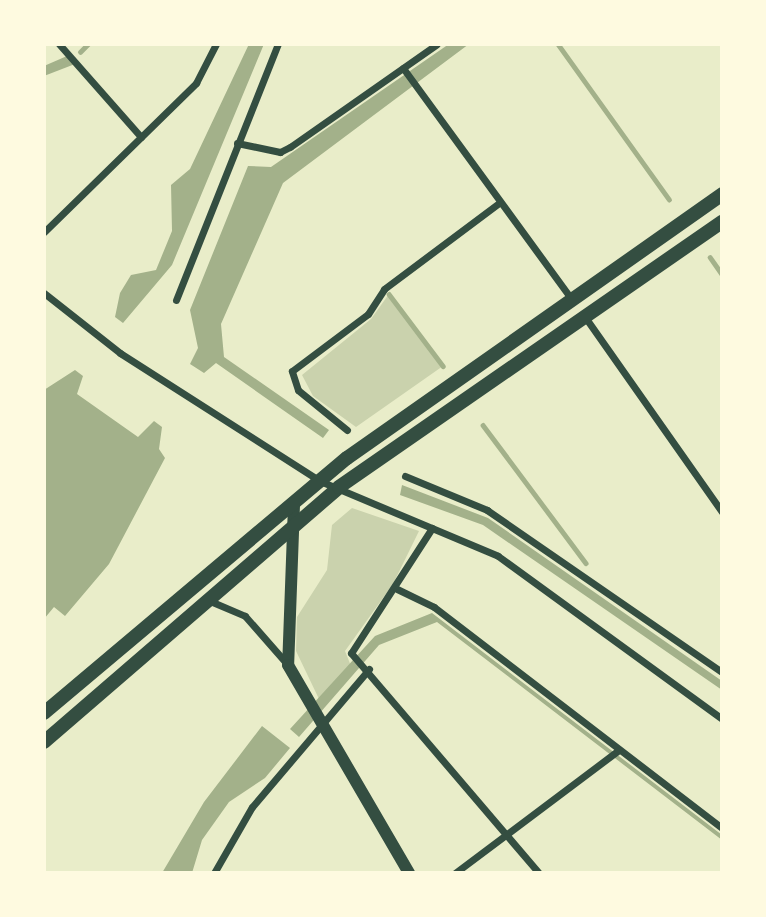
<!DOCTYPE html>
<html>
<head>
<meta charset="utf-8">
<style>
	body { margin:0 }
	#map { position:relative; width:766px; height:917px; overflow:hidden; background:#e9edc9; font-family:"Zilla Slab",serif }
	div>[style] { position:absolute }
	.green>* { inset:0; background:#cad2ad }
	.water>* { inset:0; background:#a3b18a }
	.stream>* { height:4.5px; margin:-2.25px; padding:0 2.25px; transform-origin:2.25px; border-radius:2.25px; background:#a3b18a }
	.minor>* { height:7px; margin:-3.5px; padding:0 3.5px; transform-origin:3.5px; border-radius:3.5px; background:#344e41 }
	.secondary>* { height:12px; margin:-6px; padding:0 6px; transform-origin:6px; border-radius:6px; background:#344e41 }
	.primary>* { height:14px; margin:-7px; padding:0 7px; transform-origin:7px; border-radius:7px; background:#344e41 }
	span { translate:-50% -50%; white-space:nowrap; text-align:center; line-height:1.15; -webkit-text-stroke:6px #fefae0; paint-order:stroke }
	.frame { position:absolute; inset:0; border:46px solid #fefae0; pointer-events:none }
</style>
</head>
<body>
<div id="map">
	<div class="green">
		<div style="clip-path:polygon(389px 294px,443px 366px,356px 427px,313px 396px,302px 375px,371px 319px)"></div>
		<div style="clip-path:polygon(352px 508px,419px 531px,393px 584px,345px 651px,351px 666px,319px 699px,296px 651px,297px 617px,327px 570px,332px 525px)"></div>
	</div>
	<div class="water">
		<div style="clip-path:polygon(249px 44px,264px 44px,172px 265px,123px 323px,115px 317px,120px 293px,131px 275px,156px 270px,172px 231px,171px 185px,190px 169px)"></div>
		<div style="clip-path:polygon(449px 44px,469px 44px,283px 183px,221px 324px,224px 357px,329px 430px,323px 438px,216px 363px,204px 373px,190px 364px,198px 348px,190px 310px,248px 166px,271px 167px)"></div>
		<div style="clip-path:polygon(67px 56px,75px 64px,44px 76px,44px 66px)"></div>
		<div style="clip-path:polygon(75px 370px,83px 376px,77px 394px,138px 437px,154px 421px,162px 427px,159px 449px,165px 458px,109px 564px,65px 616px,54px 607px,44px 619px,44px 390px)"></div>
		<div style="clip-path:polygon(402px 485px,488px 518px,722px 681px,722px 690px,483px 525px,400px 495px)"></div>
		<div style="clip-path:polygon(432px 613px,722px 835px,722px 840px,437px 622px,379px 645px,299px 737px,290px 729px,375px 636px)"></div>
		<div style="clip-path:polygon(262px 726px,290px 748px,265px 778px,229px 802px,202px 840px,192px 873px,162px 873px,204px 802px)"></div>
	</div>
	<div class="stream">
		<div style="left:558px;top:44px;width:191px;rotate:54.4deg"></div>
		<div style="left:80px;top:52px;width:11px;rotate:-45deg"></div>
		<div style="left:710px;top:257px;width:21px;rotate:55deg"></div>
		<div style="left:389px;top:294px;width:90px;rotate:53.1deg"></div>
		<div style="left:483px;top:425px;width:172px;rotate:53.3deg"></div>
	</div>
	<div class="minor">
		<div style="left:59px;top:44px;width:124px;rotate:48.6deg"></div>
		<div style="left:403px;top:68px;width:285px;rotate:53.9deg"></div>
		<div style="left:237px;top:143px;width:44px;rotate:11.8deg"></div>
		<div style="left:280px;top:152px;width:11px;rotate:-27deg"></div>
		<div style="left:290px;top:147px;width:179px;rotate:-35deg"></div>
		<div style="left:44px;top:232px;width:213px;rotate:-44.4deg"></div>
		<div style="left:196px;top:83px;width:44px;rotate:-62.9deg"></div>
		<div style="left:44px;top:293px;width:97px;rotate:38.3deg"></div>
		<div style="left:120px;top:353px;width:237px;rotate:32.6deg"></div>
		<div style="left:320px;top:481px;width:193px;rotate:22.8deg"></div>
		<div style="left:498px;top:556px;width:277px;rotate:36deg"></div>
		<div style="left:176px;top:300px;width:276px;rotate:-68.3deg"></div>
		<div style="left:585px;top:317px;width:238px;rotate:54.9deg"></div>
		<div style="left:347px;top:430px;width:63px;rotate:-140.8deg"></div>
		<div style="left:298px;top:390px;width:20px;rotate:-108deg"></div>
		<div style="left:292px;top:371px;width:95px;rotate:-36.9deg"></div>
		<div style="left:368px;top:314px;width:30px;rotate:-57deg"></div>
		<div style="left:384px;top:289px;width:144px;rotate:-36.8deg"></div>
		<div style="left:405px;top:476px;width:89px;rotate:22.5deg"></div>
		<div style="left:487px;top:510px;width:285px;rotate:34.6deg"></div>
		<div style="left:432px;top:528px;width:149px;rotate:122.9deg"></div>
		<div style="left:351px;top:653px;width:289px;rotate:49.5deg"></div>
		<div style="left:397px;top:589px;width:41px;rotate:25.9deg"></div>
		<div style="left:434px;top:607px;width:363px;rotate:37.5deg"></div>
		<div style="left:210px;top:601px;width:38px;rotate:23deg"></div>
		<div style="left:245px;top:616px;width:65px;rotate:48.7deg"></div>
		<div style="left:214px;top:873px;width:76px;rotate:-60.1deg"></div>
		<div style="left:252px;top:807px;width:181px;rotate:-49.7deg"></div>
		<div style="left:455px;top:873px;width:205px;rotate:-36.9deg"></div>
	</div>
	<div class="secondary">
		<div style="left:294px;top:505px;width:160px;rotate:92.1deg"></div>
		<div style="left:288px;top:665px;width:241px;rotate:59.8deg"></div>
	</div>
	<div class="primary">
		<div style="left:44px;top:713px;width:396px;rotate:-40.1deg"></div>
		<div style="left:347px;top:458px;width:459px;rotate:-35.1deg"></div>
		<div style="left:44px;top:742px;width:390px;rotate:-40.8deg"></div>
		<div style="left:339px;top:487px;width:466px;rotate:-34.7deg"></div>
	</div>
	<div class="frame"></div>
</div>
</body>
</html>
